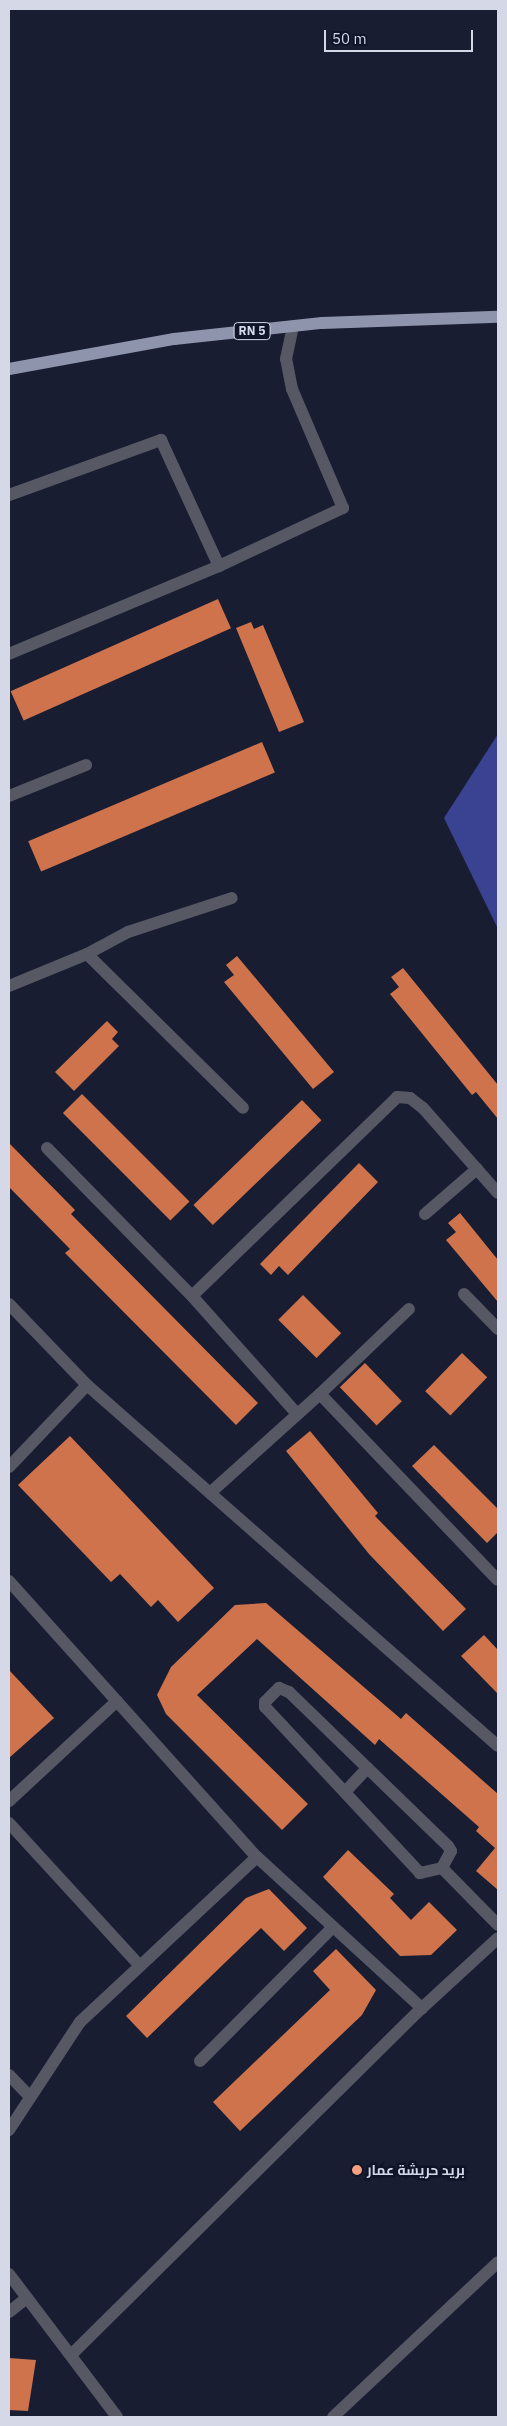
<!DOCTYPE html>
<html>
<head>
<meta charset="utf-8">
<style>
	body { margin:0 }
	#map { position:relative; width:507px; height:2426px; overflow:hidden; background:#191d32; font-family:"IBM Plex Sans",Cairo,sans-serif }
	div>[style] { position:absolute }
	.forest>* { inset:0; background:#3a4392 }
	.building>* { inset:0; background:#cf734c; transform-origin:0 0 }
	.minor>* { height:12px; margin:-6px; padding:0 6px; transform-origin:6px; border-radius:6px; background:#565964 }
	.major>* { height:12px; margin:-6px; padding:0 6px; transform-origin:6px; border-radius:6px; background:#8e94ab }
	.dots>* { width:14px; height:14px; translate:-50% -50%; box-sizing:border-box; border:2px solid #101428; border-radius:50% }
	span { translate:-50% -50%; white-space:nowrap; text-align:center; line-height:1.15; -webkit-text-stroke:5px #101428; paint-order:stroke }
	.shield-label span { padding:1px 4px; background:#101428; border:1px solid; border-radius:4px; -webkit-text-stroke-width:0 }
	.shield-label { font-size:12px; color:#d4d8e7; font-weight:700 }
	.poi-label { font-size:14px; color:#d4d8e7; font-weight:700 }
	.left { translate:0 -50%; text-align:left }
	.frame { position:absolute; inset:0; border:10px solid #d4d8e7; pointer-events:none }
	.scale { position:absolute; left:324px; top:30px; width:149px; height:22px; box-sizing:border-box; border:2px solid #d4d8e7; border-top:0; padding-left:6px; font-size:15px; line-height:18px; white-space:nowrap; color:#d4d8e7; -webkit-text-stroke:4px #101428; paint-order:stroke }
</style>
</head>
<body>
<div id="map">
	<div class="forest">
		<div style="clip-path:polygon(498px 734px,498px 929px,444px 818px)"></div>
	</div>
	<div class="building">
		<div style="left:218px;top:599px;width:32px;height:227px;rotate:66deg"></div>
		<div style="clip-path:polygon(251px 622px,254px 629px,263px 625px,304px 722px,279px 732px,236px 628px)"></div>
		<div style="left:262px;top:742px;width:33px;height:254px;rotate:67deg"></div>
		<div style="clip-path:polygon(237px 956px,334px 1072px,313px 1089px,224px 982px,234px 975px,226px 965px)"></div>
		<div style="clip-path:polygon(403px 968px,498px 1085px,498px 1119px,476px 1092px,472px 1095px,390px 994px,399px 987px,391px 977px)"></div>
		<div style="clip-path:polygon(107px 1021px,118px 1032px,112px 1039px,119px 1046px,74px 1091px,55px 1072px)"></div>
		<div style="left:82px;top:1094px;width:152px;height:27px;rotate:45deg"></div>
		<div style="left:302px;top:1100px;width:28px;height:151px;rotate:46deg"></div>
		<div style="clip-path:polygon(9px 1143px,75px 1210px,71px 1214px,258px 1403px,236px 1425px,65px 1253px,70px 1249px,9px 1187px)"></div>
		<div style="clip-path:polygon(359px 1163px,378px 1182px,288px 1275px,279px 1266px,271px 1275px,260px 1264px)"></div>
		<div style="clip-path:polygon(460px 1213px,498px 1260px,498px 1302px,446px 1240px,456px 1232px,448px 1223px)"></div>
		<div style="left:303px;top:1295px;width:54px;height:35px;rotate:45deg"></div>
		<div style="left:462px;top:1353px;width:35px;height:53px;rotate:44deg"></div>
		<div style="left:365px;top:1363px;width:53px;height:35px;rotate:46deg"></div>
		<div style="clip-path:polygon(310px 1431px,378px 1513px,375px 1516px,466px 1609px,443px 1631px,369px 1554px,286px 1451px)"></div>
		<div style="clip-path:polygon(70px 1436px,214px 1588px,178px 1622px,158px 1600px,151px 1607px,120px 1574px,111px 1582px,18px 1485px)"></div>
		<div style="clip-path:polygon(434px 1445px,498px 1509px,498px 1532px,487px 1543px,412px 1466px)"></div>
		<div style="clip-path:polygon(266px 1603px,401px 1719px,406px 1713px,498px 1794px,498px 1890px,476px 1871px,495px 1848px,476px 1831px,479px 1827px,379px 1739px,375px 1745px,257px 1639px,197px 1695px,308px 1804px,282px 1830px,166px 1714px,157px 1695px,171px 1667px,235px 1605px)"></div>
		<div style="clip-path:polygon(484px 1635px,498px 1650px,498px 1694px,461px 1656px)"></div>
		<div style="clip-path:polygon(9px 1670px,54px 1718px,9px 1758px)"></div>
		<div style="clip-path:polygon(348px 1850px,394px 1894px,390px 1898px,411px 1920px,429px 1902px,457px 1930px,431px 1955px,400px 1956px,323px 1877px)"></div>
		<div style="clip-path:polygon(269px 1889px,307px 1928px,284px 1951px,261px 1928px,147px 2038px,126px 2016px,246px 1898px)"></div>
		<div style="clip-path:polygon(336px 1949px,376px 1990px,362px 2015px,240px 2131px,213px 2102px,330px 1990px,313px 1971px)"></div>
		<div style="clip-path:polygon(9px 2358px,36px 2360px,28px 2411px,9px 2410px)"></div>
	</div>
	<div class="minor">
		<div style="left:9px;top:495px;width:162px;rotate:-19.9deg"></div>
		<div style="left:161px;top:440px;width:139px;rotate:65.3deg"></div>
		<div style="left:219px;top:566px;width:228px;rotate:157.3deg"></div>
		<div style="left:219px;top:566px;width:137px;rotate:-25.1deg"></div>
		<div style="left:343px;top:508px;width:129px;rotate:-113.2deg"></div>
		<div style="left:292px;top:389px;width:31px;rotate:-101deg"></div>
		<div style="left:286px;top:359px;width:33px;rotate:-78deg"></div>
		<div style="left:9px;top:796px;width:83px;rotate:-21.9deg"></div>
		<div style="left:87px;top:954px;width:47px;rotate:-28.2deg"></div>
		<div style="left:128px;top:932px;width:109px;rotate:-18.1deg"></div>
		<div style="left:9px;top:986px;width:84px;rotate:-22.3deg"></div>
		<div style="left:87px;top:954px;width:219px;rotate:44.6deg"></div>
		<div style="left:47px;top:1148px;width:207px;rotate:45.6deg"></div>
		<div style="left:192px;top:1296px;width:158px;rotate:48.3deg"></div>
		<div style="left:425px;top:1214px;width:69px;rotate:-40.9deg"></div>
		<div style="left:464px;top:1294px;width:49px;rotate:45.8deg"></div>
		<div style="left:192px;top:1296px;width:286px;rotate:-44.1deg"></div>
		<div style="left:397px;top:1097px;width:13px;rotate:4deg"></div>
		<div style="left:410px;top:1098px;width:16px;rotate:38deg"></div>
		<div style="left:423px;top:1108px;width:113px;rotate:48.6deg"></div>
		<div style="left:9px;top:1304px;width:112px;rotate:46.1deg"></div>
		<div style="left:87px;top:1385px;width:547px;rotate:41.29deg"></div>
		<div style="left:320px;top:1394px;width:123px;rotate:-43.7deg"></div>
		<div style="left:9px;top:1467px;width:113px;rotate:-46.4deg"></div>
		<div style="left:210px;top:1493px;width:148px;rotate:-42deg"></div>
		<div style="left:320px;top:1394px;width:257px;rotate:46.3deg"></div>
		<div style="left:9px;top:1581px;width:371px;rotate:48.1deg"></div>
		<div style="left:279px;top:1688px;width:11px;rotate:22deg"></div>
		<div style="left:289px;top:1692px;width:221px;rotate:44.1deg"></div>
		<div style="left:448px;top:1846px;width:6px;rotate:59deg"></div>
		<div style="left:451px;top:1851px;width:19px;rotate:118deg"></div>
		<div style="left:442px;top:1868px;width:23px;rotate:167deg"></div>
		<div style="left:420px;top:1873px;width:227px;rotate:-133deg"></div>
		<div style="left:265px;top:1707px;width:5px;rotate:-90deg"></div>
		<div style="left:265px;top:1702px;width:20px;rotate:-45deg"></div>
		<div style="left:345px;top:1792px;width:33px;rotate:-47deg"></div>
		<div style="left:9px;top:1801px;width:147px;rotate:-42.8deg"></div>
		<div style="left:9px;top:1823px;width:194px;rotate:47.5deg"></div>
		<div style="left:442px;top:1868px;width:80px;rotate:45.5deg"></div>
		<div style="left:200px;top:2061px;width:189px;rotate:-45.2deg"></div>
		<div style="left:9px;top:2075px;width:30px;rotate:46deg"></div>
		<div style="left:9px;top:2130px;width:129px;rotate:-56.7deg"></div>
		<div style="left:80px;top:2022px;width:242px;rotate:-43deg"></div>
		<div style="left:257px;top:1857px;width:224px;rotate:42.5deg"></div>
		<div style="left:422px;top:2008px;width:103px;rotate:-42.6deg"></div>
		<div style="left:9px;top:2274px;width:179px;rotate:52.9deg"></div>
		<div style="left:9px;top:2312px;width:23px;rotate:-38deg"></div>
		<div style="left:71px;top:2355px;width:494px;rotate:-44.7deg"></div>
		<div style="left:333px;top:2417px;width:226px;rotate:-43.2deg"></div>
	</div>
	<div class="major">
		<div style="left:9px;top:369px;width:168px;rotate:-10.3deg"></div>
		<div style="left:174px;top:339px;width:149px;rotate:-6.2deg"></div>
		<div style="left:322px;top:323px;width:176px;rotate:-2deg"></div>
	</div>
	<div class="dots">
		<div style="left:357px;top:2170px;background:#f2a07f"></div>
	</div>
	<div class="shield-label">
		<span style="left:252px;top:331px">RN 5</span>
	</div>
	<div class="poi-label">
		<span class="left" style="left:367px;top:2170px">بريد حريشة عمار</span>
	</div>
	<div class="frame"></div>
	<div class="scale">50 m</div>
</div>
</body>
</html>
